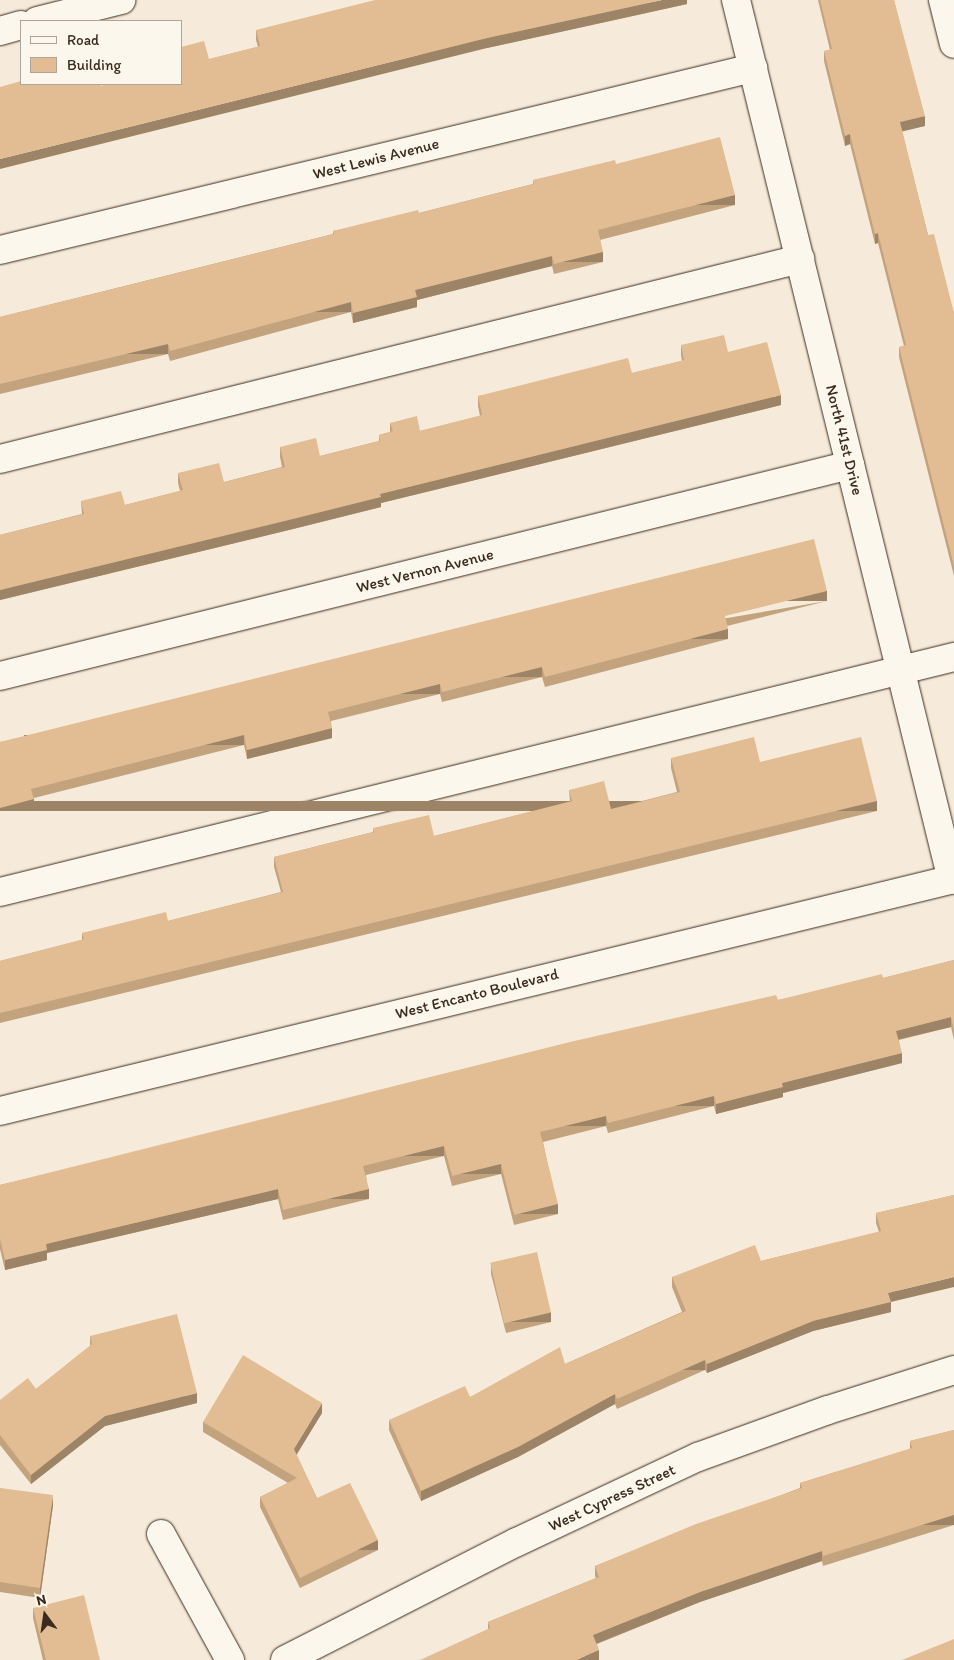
<!DOCTYPE html>
<html>
<head>
<meta charset="utf-8">
<style>
	body { margin:0 }
	#map { position:relative; width:954px; height:1660px; overflow:hidden; background:#f6ebda; font-family:Itim,sans-serif }
	div>[style] { position:absolute }
	.roads { filter:drop-shadow(0 0 1px #3b2a1e) drop-shadow(0 0 1px #3b2a1e) }
	.minor>* { height:28px; margin:-14px; padding:0 14px; transform-origin:14px; border-radius:14px; background:#fbf7ec }
	.wall>* { inset:0; background:#c2a37e }
	.shaded-wall>* { inset:0; background:#9e8467; transform-origin:0 0 }
	.building>* { inset:0; background:#e2bd93; transform-origin:0 0 }
	span { translate:-50% -50%; white-space:nowrap; text-align:center; line-height:1.15; -webkit-text-stroke:4px #fbf7ec; paint-order:stroke }
	.street-label { font-size:16px; color:#3b2a1e }
	.legend { position:absolute; left:20px; top:20px; width:162px; height:65px; box-sizing:border-box; background:#fbf7ec; border:1px solid #aea59a; margin:0; padding:6px 9px; list-style:none; font-size:15px; color:#3b2a1e }
	.legend li { display:flex; align-items:center; gap:10px; height:25px }
	.legend b { width:25px; border:1px solid #aea59a }
	.north { position:absolute; left:20px; top:1590px; width:50px; height:50px; -webkit-text-stroke:4px #fbf7ec; paint-order:stroke; rotate:346deg; font-size:14px; font-weight:700; line-height:20px; text-align:center; color:#3b2a1e }
	.north::after { content:''; display:block; margin:auto; width:18px; height:22px; background:#3b2a1e; clip-path:polygon(50% 0,100% 100%,50% 72%,0 100%) }
</style>
</head>
<body>
<div id="map">
	<div class="roads">
		<div class="minor">
			<div style="left:736px;top:0;width:906px;rotate:76.21deg"></div>
			<div style="left:943px;top:0;width:45px;rotate:76deg"></div>
			<div style="left:37px;top:21px;width:87px;rotate:-14deg"></div>
			<div style="left:0;top:31px;width:22px;rotate:-16deg"></div>
			<div style="left:0;top:250px;width:775px;rotate:-13.59deg"></div>
			<div style="left:0;top:459px;width:825px;rotate:-14.04deg"></div>
			<div style="left:0;top:676px;width:876px;rotate:-13.94deg"></div>
			<div style="left:0;top:892px;width:983px;rotate:-13.84deg"></div>
			<div style="left:0;top:1111px;width:982px;rotate:-13.67deg"></div>
			<div style="left:161px;top:1534px;width:144px;rotate:61.3deg"></div>
			<div style="left:285px;top:1660px;width:260px;rotate:-27deg"></div>
			<div style="left:517px;top:1542px;width:200px;rotate:-25.2deg"></div>
			<div style="left:698px;top:1457px;width:138px;rotate:-19.9deg"></div>
			<div style="left:828px;top:1410px;width:132px;rotate:-17.6deg"></div>
		</div>
	</div>
	<div class="wall">
		<div style="clip-path:polygon(687px 0,687px 4px,487px 48px,101px 86px,258px 47px,256px 40px,256px 30px)"></div>
		<div style="clip-path:polygon(818px 0,894px 0,925px 126px,902px 131px,928px 235px,954px 313px,954px 576px,899px 357px,899px 347px,904px 346px,878px 243px,875px 244px,850px 144px,845px 146px,824px 61px,824px 51px,830px 50px)"></div>
		<div style="clip-path:polygon(616px 164px,735px 205px,600px 240px,603px 262px,554px 274px,552px 266px,417px 300px,417px 307px,353px 323px,351px 312px,170px 361px,168px 354px,0 394px,0 317px,333px 234px,333px 231px,419px 213px,533px 184px,533px 180px)"></div>
		<div style="clip-path:polygon(681px 345px,728px 352px,781px 405px,381px 503px,381px 507px,297px 528px,0 600px,0 535px,82px 514px,81px 501px,125px 505px,180px 491px,178px 483px,178px 473px,224px 482px,282px 467px,280px 457px,280px 447px,320px 456px,379px 441px,379px 435px,390px 432px,390px 423px,420px 431px,480px 416px,478px 406px,478px 396px,632px 373px,682px 361px,681px 355px)"></div>
		<div style="clip-path:polygon(827px 601px,727px 626px,728px 639px,545px 687px,542px 677px,442px 702px,440px 694px,331px 721px,332px 738px,247px 759px,244px 745px,34px 798px,34px 809px,0 742px)"></div>
		<div style="clip-path:polygon(671px 758px,760px 762px,877px 811px,0 1023px,0 961px,82px 940px,82px 933px,168px 921px,281px 892px,274px 867px,274px 857px,373px 832px,373px 828px,434px 836px,570px 802px,569px 790px,611px 809px,677px 792px,671px 768px)"></div>
		<div style="clip-path:polygon(954px 960px,954px 1040px,951px 1027px,899px 1040px,902px 1063px,783px 1093px,783px 1097px,716px 1114px,714px 1106px,608px 1133px,606px 1126px,543px 1142px,558px 1214px,514px 1225px,501px 1174px,452px 1186px,444px 1156px,366px 1175px,369px 1199px,283px 1220px,278px 1199px,47px 1253px,47px 1260px,5px 1270px,0 1249px,0 1185px,778px 1000px,883px 978px)"></div>
		<div style="clip-path:polygon(954px 1195px,891px 1302px,891px 1312px,813px 1331px,707px 1373px,705px 1370px,617px 1409px,615px 1404px,518px 1457px,421px 1501px,389px 1430px,389px 1420px,470px 1397px,565px 1364px,682px 1312px,672px 1287px,672px 1277px,761px 1261px,879px 1232px,876px 1223px,876px 1213px)"></div>
		<div style="clip-path:polygon(491px 1264px,551px 1322px,506px 1333px,491px 1274px)"></div>
		<div style="clip-path:polygon(90px 1336px,197px 1403px,105px 1426px,31px 1484px,0 1445px,0 1400px,36px 1389px,90px 1346px)"></div>
		<div style="clip-path:polygon(322px 1413px,296px 1454px,317px 1498px,378px 1550px,300px 1588px,260px 1507px,260px 1497px,288px 1483px,203px 1432px,203px 1422px)"></div>
		<div style="clip-path:polygon(954px 1430px,954px 1525px,823px 1566px,822px 1561px,700px 1602px,597px 1644px,599px 1660px,488px 1629px,488px 1622px,596px 1578px,595px 1576px,595px 1566px,800px 1488px,800px 1483px,910px 1449px,910px 1441px)"></div>
		<div style="clip-path:polygon(0 1488px,53px 1505px,40px 1598px,0 1592px)"></div>
		<div style="clip-path:polygon(33px 1608px,100px 1660px,43px 1660px,33px 1618px)"></div>
	</div>
	<div class="shaded-wall">
		<div style="clip-path:polygon(662px 0,687px 0,687px 4px,487px 48px,0 169px,0 159px,487px 38px)"></div>
		<div style="clip-path:polygon(925px 116px,925px 126px,900px 132px,900px 122px)"></div>
		<div style="clip-path:polygon(850px 134px,850px 144px,845px 146px,845px 136px)"></div>
		<div style="left:735px;top:195px;width:10px;height:141px;rotate:90deg"></div>
		<div style="clip-path:polygon(878px 233px,878px 243px,875px 244px,875px 234px)"></div>
		<div style="left:603px;top:252px;width:10px;height:50px;rotate:90deg"></div>
		<div style="clip-path:polygon(552px 256px,552px 266px,417px 300px,417px 307px,353px 323px,353px 313px,415px 290px)"></div>
		<div style="left:351px;top:302px;width:10px;height:188px;rotate:90deg"></div>
		<div style="left:168px;top:344px;width:10px;height:173px;rotate:90deg"></div>
		<div style="clip-path:polygon(781px 395px,781px 405px,381px 503px,381px 507px,297px 528px,0 600px,0 590px,380px 494px)"></div>
		<div style="left:827px;top:591px;width:10px;height:105px;rotate:90deg"></div>
		<div style="left:728px;top:629px;width:10px;height:189px;rotate:90deg"></div>
		<div style="left:542px;top:667px;width:10px;height:103px;rotate:90deg"></div>
		<div style="left:440px;top:684px;width:10px;height:115px;rotate:90deg"></div>
		<div style="clip-path:polygon(332px 728px,332px 738px,247px 759px,247px 750px)"></div>
		<div style="left:244px;top:735px;width:10px;height:220px;rotate:90deg"></div>
		<div style="left:34px;top:799px;width:10px;height:35px;rotate:90deg"></div>
		<div style="left:877px;top:801px;width:10px;height:902px;rotate:90deg"></div>
		<div style="clip-path:polygon(951px 1017px,951px 1027px,896px 1040px,896px 1031px)"></div>
		<div style="clip-path:polygon(902px 1053px,902px 1063px,783px 1093px,783px 1097px,716px 1114px,716px 1104px,782px 1083px)"></div>
		<div style="left:714px;top:1096px;width:10px;height:109px;rotate:90deg"></div>
		<div style="left:606px;top:1116px;width:10px;height:68px;rotate:90deg"></div>
		<div style="left:444px;top:1146px;width:10px;height:83px;rotate:90deg"></div>
		<div style="left:501px;top:1164px;width:10px;height:50px;rotate:90deg"></div>
		<div style="clip-path:polygon(278px 1189px,278px 1199px,47px 1253px,47px 1260px,5px 1270px,5px 1260px,46px 1244px)"></div>
		<div style="left:369px;top:1189px;width:10px;height:89px;rotate:90deg"></div>
		<div style="left:558px;top:1204px;width:10px;height:45px;rotate:90deg"></div>
		<div style="clip-path:polygon(954px 1277px,954px 1287px,891px 1302px,891px 1312px,813px 1331px,707px 1373px,707px 1364px,813px 1321px,888px 1293px)"></div>
		<div style="left:551px;top:1312px;width:10px;height:46px;rotate:90deg"></div>
		<div style="left:705px;top:1360px;width:10px;height:96px;rotate:90deg"></div>
		<div style="clip-path:polygon(197px 1393px,197px 1403px,105px 1426px,31px 1484px,31px 1475px,105px 1416px)"></div>
		<div style="clip-path:polygon(615px 1394px,615px 1404px,518px 1457px,421px 1501px,421px 1491px)"></div>
		<div style="clip-path:polygon(322px 1403px,322px 1413px,294px 1459px,294px 1449px)"></div>
		<div style="clip-path:polygon(53px 1495px,53px 1505px,40px 1598px,40px 1588px)"></div>
		<div style="left:954px;top:1515px;width:10px;height:137px;rotate:90deg"></div>
		<div style="left:378px;top:1540px;width:10px;height:87px;rotate:90deg"></div>
		<div style="clip-path:polygon(822px 1551px,822px 1561px,700px 1602px,593px 1645px,593px 1635px,700px 1592px)"></div>
		<div style="clip-path:polygon(599px 1650px,599px 1660px,576px 1660px)"></div>
	</div>
	<div class="building">
		<div style="clip-path:polygon(375px 0,662px 0,487px 38px,0 159px,0 87px,21px 81px,21px 84px,101px 84px,101px 86px,109px 84px,181px 84px,181px 47px,204px 41px,209px 59px,260px 46px,256px 30px)"></div>
		<div style="clip-path:polygon(820px 0,894px 0,925px 116px,900px 122px,928px 235px,934px 234px,954px 313px,954px 566px,899px 347px,906px 345px,878px 233px,875px 234px,850px 134px,845px 136px,824px 51px,832px 49px)"></div>
		<div style="clip-path:polygon(720px 137px,735px 195px,598px 230px,603px 252px,554px 264px,552px 256px,415px 290px,417px 297px,353px 313px,351px 302px,170px 351px,168px 344px,0 384px,0 317px,334px 234px,333px 231px,418px 210px,419px 213px,534px 184px,533px 180px,615px 160px,616px 164px)"></div>
		<div style="clip-path:polygon(724px 335px,728px 352px,767px 342px,781px 395px,380px 494px,381px 497px,297px 518px,0 590px,0 535px,84px 514px,81px 501px,121px 491px,125px 505px,183px 490px,178px 473px,219px 463px,224px 482px,285px 467px,280px 447px,316px 438px,320px 456px,380px 441px,379px 435px,393px 431px,390px 423px,417px 416px,420px 431px,482px 415px,478px 396px,628px 358px,632px 373px,684px 360px,681px 345px)"></div>
		<div style="clip-path:polygon(814px 539px,827px 591px,725px 616px,728px 629px,545px 677px,542px 667px,442px 692px,440px 684px,328px 712px,332px 728px,247px 750px,244px 735px,31px 789px,34px 799px,0 808px,0 742px)"></div>
		<div style="clip-path:polygon(754px 737px,760px 762px,861px 737px,877px 801px,0 1013px,0 961px,84px 939px,82px 933px,166px 912px,168px 921px,283px 892px,274px 857px,374px 832px,373px 828px,429px 815px,434px 836px,572px 801px,569px 790px,604px 781px,611px 809px,680px 792px,671px 758px)"></div>
		<div style="clip-path:polygon(954px 960px,954px 1030px,951px 1017px,896px 1031px,902px 1053px,782px 1083px,783px 1087px,716px 1104px,714px 1096px,608px 1123px,606px 1116px,540px 1132px,558px 1204px,514px 1215px,501px 1164px,452px 1176px,444px 1146px,363px 1166px,369px 1189px,283px 1210px,278px 1189px,46px 1244px,47px 1250px,5px 1260px,0 1239px,0 1185px,570px 1042px,776px 995px,778px 1000px,882px 974px,883px 978px)"></div>
		<div style="clip-path:polygon(954px 1195px,954px 1277px,888px 1293px,891px 1302px,813px 1321px,707px 1364px,705px 1360px,617px 1399px,615px 1394px,518px 1447px,421px 1491px,389px 1420px,465px 1386px,470px 1397px,560px 1347px,565px 1364px,686px 1311px,672px 1277px,755px 1245px,761px 1261px,881px 1231px,876px 1213px)"></div>
		<div style="left:537px;top:1252px;width:62px;height:48px;rotate:77deg"></div>
		<div style="clip-path:polygon(177px 1314px,197px 1393px,105px 1416px,31px 1475px,0 1435px,0 1400px,28px 1378px,36px 1389px,92px 1344px,90px 1336px)"></div>
		<div style="clip-path:polygon(243px 1355px,322px 1403px,294px 1449px,317px 1498px,350px 1483px,378px 1540px,300px 1578px,260px 1497px,297px 1478px,203px 1422px)"></div>
		<div style="clip-path:polygon(954px 1430px,954px 1515px,823px 1556px,822px 1551px,700px 1592px,593px 1635px,599px 1650px,576px 1660px,420px 1660px,490px 1628px,488px 1622px,599px 1577px,595px 1566px,696px 1524px,802px 1488px,800px 1483px,912px 1448px,910px 1441px)"></div>
		<div style="clip-path:polygon(0 1488px,53px 1495px,40px 1588px,0 1582px)"></div>
		<div style="clip-path:polygon(84px 1595px,100px 1660px,46px 1660px,33px 1608px)"></div>
		<div style="clip-path:polygon(954px 1639px,954px 1660px,902px 1660px)"></div>
	</div>
	<div class="street-label">
		<span style="left:376px;top:159px;rotate:-14deg">West Lewis Avenue</span>
		<span style="left:844px;top:440px;rotate:76deg">North 41st Drive</span>
		<span style="left:425px;top:571px;rotate:-14deg">West Vernon Avenue</span>
		<span style="left:477px;top:994px;rotate:-14deg">West Encanto Boulevard</span>
		<span style="left:612px;top:1498px;rotate:-25deg">West Cypress Street</span>
	</div>
	<ul class="legend">
	<li><b style="height:6px;background:#fbf7ec"></b>Road</li>
	<li><b style="height:14px;background:#e2bd93"></b>Building</li>
	</ul>
	<div class="north">N</div>
</div>
</body>
</html>
